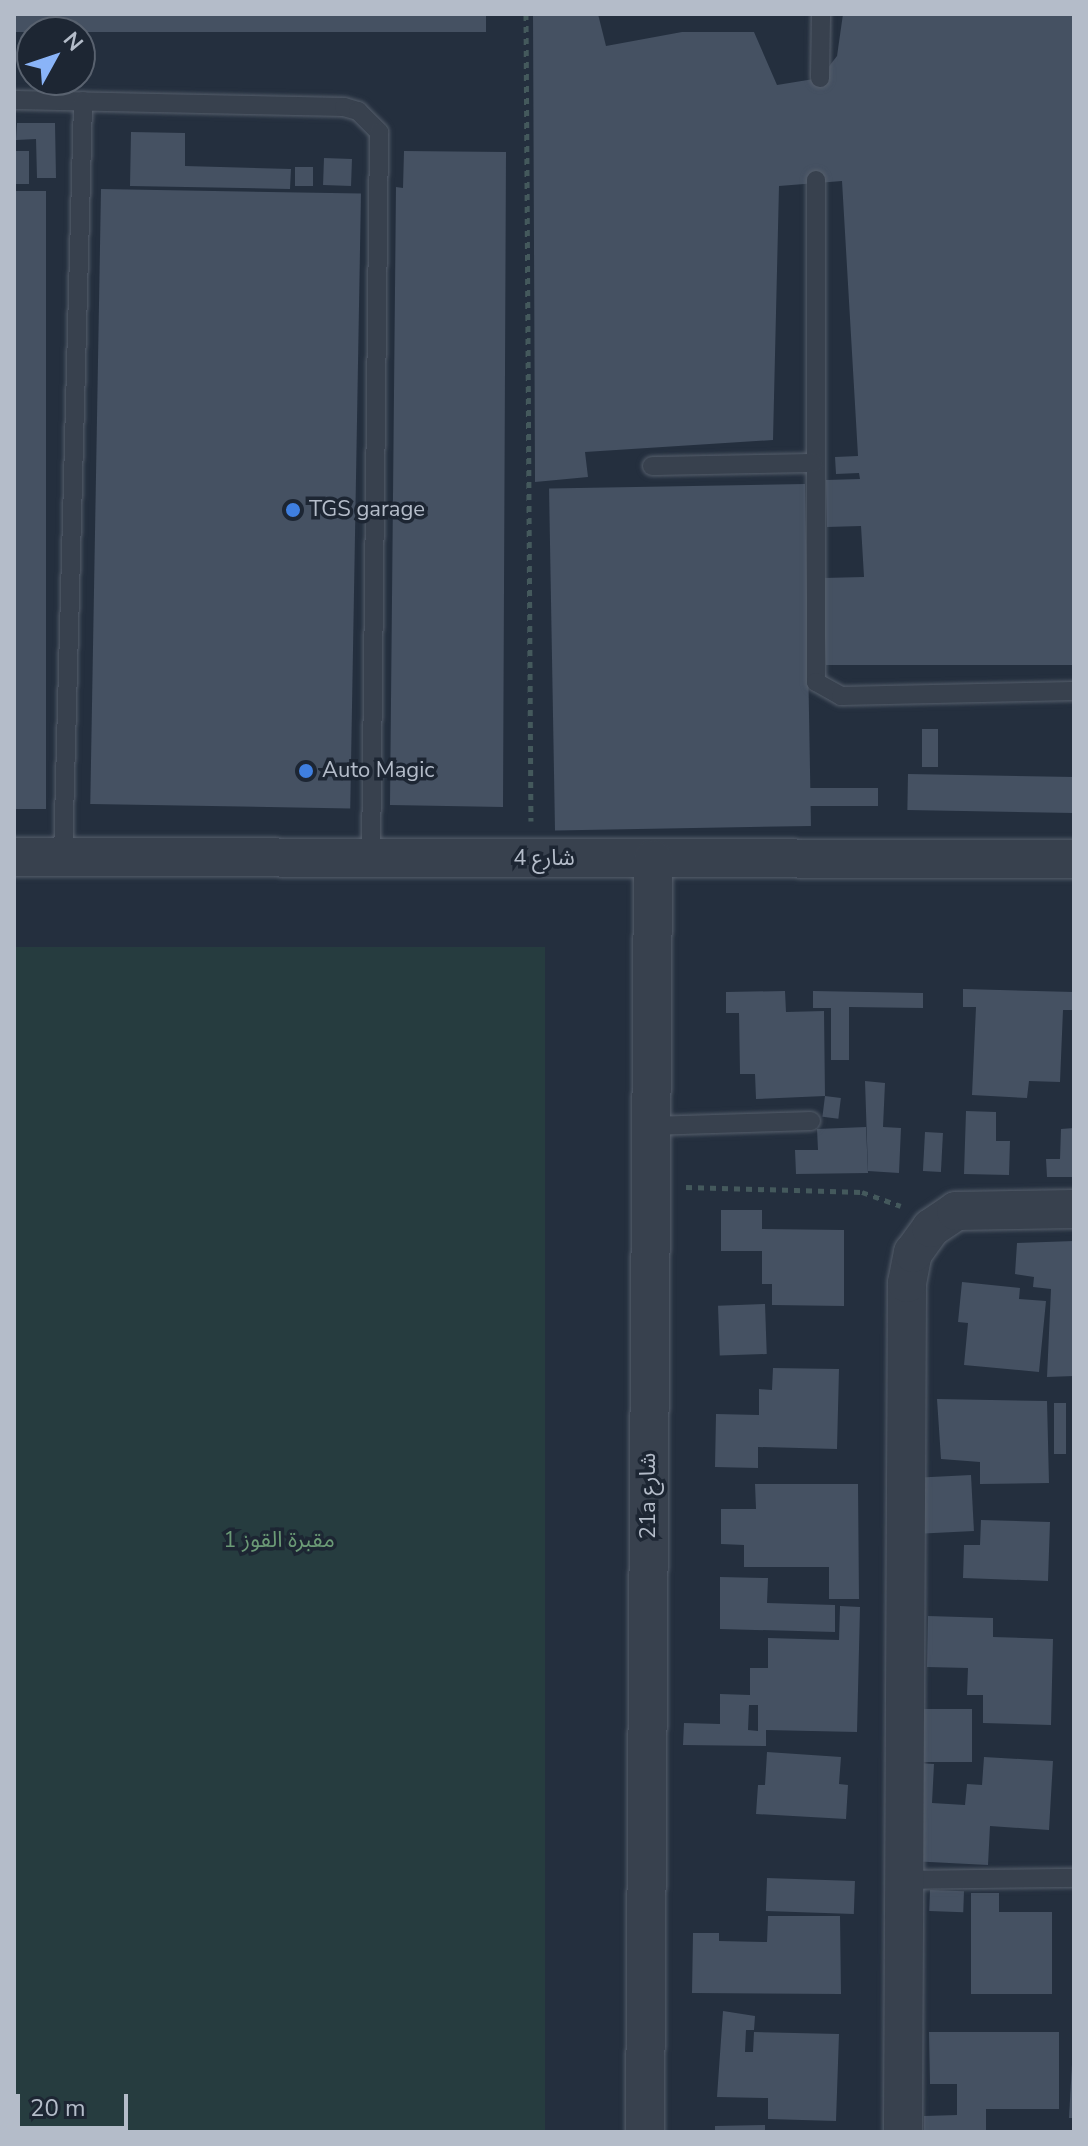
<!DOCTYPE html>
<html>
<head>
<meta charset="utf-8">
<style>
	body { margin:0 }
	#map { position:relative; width:1088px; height:2146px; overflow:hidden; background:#242f3e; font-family:"Nunito Sans","Noto Sans Arabic",sans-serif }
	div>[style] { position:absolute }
	.green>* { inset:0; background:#263c3f; transform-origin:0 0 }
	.building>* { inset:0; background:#455162; transform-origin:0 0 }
	.path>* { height:5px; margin-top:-2.5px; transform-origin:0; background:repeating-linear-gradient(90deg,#44595c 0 6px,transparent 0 12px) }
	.roads { filter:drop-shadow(0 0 2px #565f6c) drop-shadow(0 0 2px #565f6c) }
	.service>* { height:18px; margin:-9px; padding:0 9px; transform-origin:9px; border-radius:9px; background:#38414e }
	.minor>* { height:38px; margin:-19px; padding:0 19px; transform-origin:19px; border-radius:19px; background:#38414e }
	.dots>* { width:22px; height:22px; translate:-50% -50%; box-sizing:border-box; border:4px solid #1d2633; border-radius:50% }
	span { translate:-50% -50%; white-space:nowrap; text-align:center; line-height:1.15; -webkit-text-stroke:7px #1d2633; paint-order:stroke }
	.poi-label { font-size:22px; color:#b4bcc9 }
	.left { translate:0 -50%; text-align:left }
	.street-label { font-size:22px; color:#b4bcc9 }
	.park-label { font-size:22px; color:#6b9a76 }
	.frame { position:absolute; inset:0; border:16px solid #b4bcc9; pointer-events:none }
	.north { position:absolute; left:16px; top:16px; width:80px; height:80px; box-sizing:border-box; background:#1d2633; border:2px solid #59626f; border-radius:50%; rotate:50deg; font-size:22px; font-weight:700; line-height:32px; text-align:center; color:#b4bcc9 }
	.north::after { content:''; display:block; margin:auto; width:28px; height:36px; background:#8ab4f8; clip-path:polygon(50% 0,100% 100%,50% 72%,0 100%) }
	.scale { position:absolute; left:16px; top:2094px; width:112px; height:36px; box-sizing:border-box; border:4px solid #b4bcc9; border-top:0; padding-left:10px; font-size:24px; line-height:28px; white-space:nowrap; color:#b4bcc9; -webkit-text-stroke:6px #1d2633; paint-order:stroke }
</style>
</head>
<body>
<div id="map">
	<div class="green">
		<div style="left:14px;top:947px;width:531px;height:1185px"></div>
	</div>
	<div class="building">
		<div style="left:14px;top:14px;width:472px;height:18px"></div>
		<div style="clip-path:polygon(533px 14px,598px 14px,606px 46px,682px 32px,754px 32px,777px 85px,820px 78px,837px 56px,843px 14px,1074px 14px,1074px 665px,826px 665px,823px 578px,864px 577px,861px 526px,827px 527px,826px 480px,860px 479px,859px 473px,836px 474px,835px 457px,858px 456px,842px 181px,779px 186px,773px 440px,585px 452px,588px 477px,535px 482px)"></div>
		<div style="clip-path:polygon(17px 123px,55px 123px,56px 178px,37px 178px,36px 139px,16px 140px)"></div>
		<div style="clip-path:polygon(131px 132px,185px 133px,185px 166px,291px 169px,290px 189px,130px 186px)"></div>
		<div style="left:14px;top:151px;width:15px;height:33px"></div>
		<div style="clip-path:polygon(404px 151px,506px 152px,503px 807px,390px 805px,396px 187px,403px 188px)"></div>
		<div style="left:324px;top:158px;width:28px;height:27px;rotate:2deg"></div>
		<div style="left:295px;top:167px;width:18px;height:19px"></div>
		<div style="left:101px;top:189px;width:260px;height:615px;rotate:1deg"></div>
		<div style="left:14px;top:191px;width:32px;height:618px"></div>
		<div style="left:805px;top:484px;width:342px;height:256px;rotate:89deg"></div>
		<div style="left:922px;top:729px;width:16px;height:38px"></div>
		<div style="left:908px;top:774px;width:166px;height:36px;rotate:1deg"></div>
		<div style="left:878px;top:788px;width:18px;height:68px;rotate:90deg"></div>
		<div style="clip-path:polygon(963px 989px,1074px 992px,1074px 1010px,1063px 1010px,1060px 1082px,1029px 1081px,1027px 1098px,972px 1095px,976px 1007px,963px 1007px)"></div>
		<div style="clip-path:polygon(785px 991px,786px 1012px,824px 1011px,825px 1096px,756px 1099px,755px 1074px,740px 1074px,739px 1013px,726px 1013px,726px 992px)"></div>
		<div style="clip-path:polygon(813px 991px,923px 993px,923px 1008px,849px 1007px,849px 1060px,831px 1060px,831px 1008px,813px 1008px)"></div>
		<div style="clip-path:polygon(865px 1081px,885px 1083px,883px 1127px,901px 1128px,899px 1173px,868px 1171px)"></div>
		<div style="left:825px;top:1096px;width:16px;height:21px;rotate:7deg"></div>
		<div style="clip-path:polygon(966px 1111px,996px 1112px,996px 1141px,1010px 1141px,1009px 1175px,964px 1174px)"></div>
		<div style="clip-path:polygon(866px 1127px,868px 1173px,796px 1174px,795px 1150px,818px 1150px,817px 1129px)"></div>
		<div style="clip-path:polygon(1074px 1128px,1074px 1177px,1047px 1177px,1046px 1159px,1060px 1159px,1061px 1129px)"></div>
		<div style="left:925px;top:1132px;width:18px;height:39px;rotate:3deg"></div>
		<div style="clip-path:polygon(721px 1210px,762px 1210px,762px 1229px,844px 1230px,844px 1306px,772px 1305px,772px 1284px,762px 1284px,762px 1251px,721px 1251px)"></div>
		<div style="clip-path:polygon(1074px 1241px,1074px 1376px,1047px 1377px,1051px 1289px,1033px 1287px,1034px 1277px,1015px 1274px,1017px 1243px)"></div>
		<div style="clip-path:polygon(962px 1282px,1020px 1288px,1019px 1299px,1046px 1301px,1039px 1372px,964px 1365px,968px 1323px,958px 1322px)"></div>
		<div style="left:765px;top:1304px;width:50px;height:47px;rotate:88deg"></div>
		<div style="clip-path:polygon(773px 1368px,839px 1369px,837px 1449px,758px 1447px,758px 1468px,715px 1467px,716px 1414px,759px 1415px,759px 1389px,772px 1390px)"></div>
		<div style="clip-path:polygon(937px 1399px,1047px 1401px,1049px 1483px,980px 1484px,980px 1462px,941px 1459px)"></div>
		<div style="left:1054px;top:1403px;width:12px;height:51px"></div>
		<div style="left:971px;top:1475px;width:56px;height:50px;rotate:87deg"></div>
		<div style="clip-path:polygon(755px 1484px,858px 1484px,859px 1599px,829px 1599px,829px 1567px,744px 1567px,744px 1545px,721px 1544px,721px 1509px,756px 1509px)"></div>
		<div style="clip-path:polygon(981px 1520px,1050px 1522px,1048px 1581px,963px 1578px,964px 1545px,980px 1545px)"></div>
		<div style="clip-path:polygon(720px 1577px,768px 1578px,767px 1603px,835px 1605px,835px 1632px,720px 1629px)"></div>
		<div style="clip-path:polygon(evenodd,840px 1606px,860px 1607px,857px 1732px,766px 1730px,766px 1746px,683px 1745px,684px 1723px,720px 1724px,720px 1694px,750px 1695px,750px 1668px,768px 1668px,768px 1638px,839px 1640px,840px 1606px,749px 1705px,758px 1705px,758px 1731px,748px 1730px,749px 1705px)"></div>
		<div style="clip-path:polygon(928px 1616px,993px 1618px,993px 1637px,1053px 1639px,1051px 1725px,983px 1723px,983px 1695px,967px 1695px,968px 1668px,927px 1667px)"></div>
		<div style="left:923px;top:1709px;width:49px;height:53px"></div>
		<div style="clip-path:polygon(767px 1752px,841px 1757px,839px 1784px,848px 1785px,846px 1819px,756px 1814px,758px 1785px,765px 1785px)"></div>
		<div style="clip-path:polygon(984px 1757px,1053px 1761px,1049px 1830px,990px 1826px,988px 1865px,910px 1861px,916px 1763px,934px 1764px,932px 1803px,965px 1805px,967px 1784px,982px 1785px)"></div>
		<div style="left:767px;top:1878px;width:88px;height:33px;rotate:2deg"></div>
		<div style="left:930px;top:1890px;width:34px;height:21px;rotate:2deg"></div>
		<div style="clip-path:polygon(971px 1893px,999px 1893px,999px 1912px,1052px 1912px,1052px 1994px,971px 1994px)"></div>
		<div style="clip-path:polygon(768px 1916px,840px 1916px,841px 1994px,692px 1993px,693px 1933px,719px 1933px,719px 1941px,767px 1942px)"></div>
		<div style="clip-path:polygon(723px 2011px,755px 2016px,754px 2030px,746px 2030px,745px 2052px,753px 2052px,754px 2032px,839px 2034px,836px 2121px,768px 2119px,768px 2098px,717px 2097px)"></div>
		<div style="clip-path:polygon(929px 2032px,1059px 2032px,1059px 2109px,986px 2109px,986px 2132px,924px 2132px,924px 2116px,957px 2115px,957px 2084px,930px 2084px)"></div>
		<div style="clip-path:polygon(1072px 2064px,1074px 2064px,1074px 2118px,1069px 2118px)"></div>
		<div style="clip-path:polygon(765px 2125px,765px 2132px,715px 2132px,715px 2126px)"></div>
	</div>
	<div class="path">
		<div style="left:526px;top:14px;width:807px;rotate:89.65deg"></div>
		<div style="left:686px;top:1187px;width:176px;rotate:1.6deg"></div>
		<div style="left:862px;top:1192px;width:41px;rotate:19.7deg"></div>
	</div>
	<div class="roads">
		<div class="service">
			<div style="left:820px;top:78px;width:64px;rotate:-89.1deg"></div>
			<div style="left:14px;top:100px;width:330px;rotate:1.2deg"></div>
			<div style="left:344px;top:107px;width:15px;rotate:16deg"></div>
			<div style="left:358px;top:111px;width:30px;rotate:45deg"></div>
			<div style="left:379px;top:132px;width:726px;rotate:90.63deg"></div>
			<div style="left:816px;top:180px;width:502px;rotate:90deg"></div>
			<div style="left:816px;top:682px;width:29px;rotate:29deg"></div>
			<div style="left:841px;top:696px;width:233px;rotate:-1.2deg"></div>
			<div style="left:652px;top:466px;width:162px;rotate:-1.1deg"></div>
			<div style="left:63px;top:857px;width:756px;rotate:-88.48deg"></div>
			<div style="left:651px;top:1126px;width:160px;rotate:-1.8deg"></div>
			<div style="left:904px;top:1880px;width:170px;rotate:-0.7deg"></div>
		</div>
		<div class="minor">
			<div style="left:14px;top:857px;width:1060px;rotate:0.11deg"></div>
			<div style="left:645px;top:2132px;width:1273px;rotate:-89.64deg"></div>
			<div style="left:903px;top:2132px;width:849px;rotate:-89.73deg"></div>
			<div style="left:907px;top:1283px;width:31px;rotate:-79deg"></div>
			<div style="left:913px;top:1253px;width:31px;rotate:-54deg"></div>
			<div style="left:931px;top:1228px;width:30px;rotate:-34deg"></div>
			<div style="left:956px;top:1211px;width:118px;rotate:-1deg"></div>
		</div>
	</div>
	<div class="dots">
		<div style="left:293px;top:510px;background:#3f7fe0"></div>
		<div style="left:306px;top:771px;background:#3f7fe0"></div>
	</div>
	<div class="poi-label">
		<span class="left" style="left:309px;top:510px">TGS garage</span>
		<span class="left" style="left:322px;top:771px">Auto Magic</span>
	</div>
	<div class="street-label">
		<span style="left:544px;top:859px">شارع 4</span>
		<span style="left:649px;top:1496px;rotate:-90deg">21a شارع</span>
	</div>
	<div class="park-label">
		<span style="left:279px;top:1541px">مقبرة القوز 1</span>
	</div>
	<div class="frame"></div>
	<div class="north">N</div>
	<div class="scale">20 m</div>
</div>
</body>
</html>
